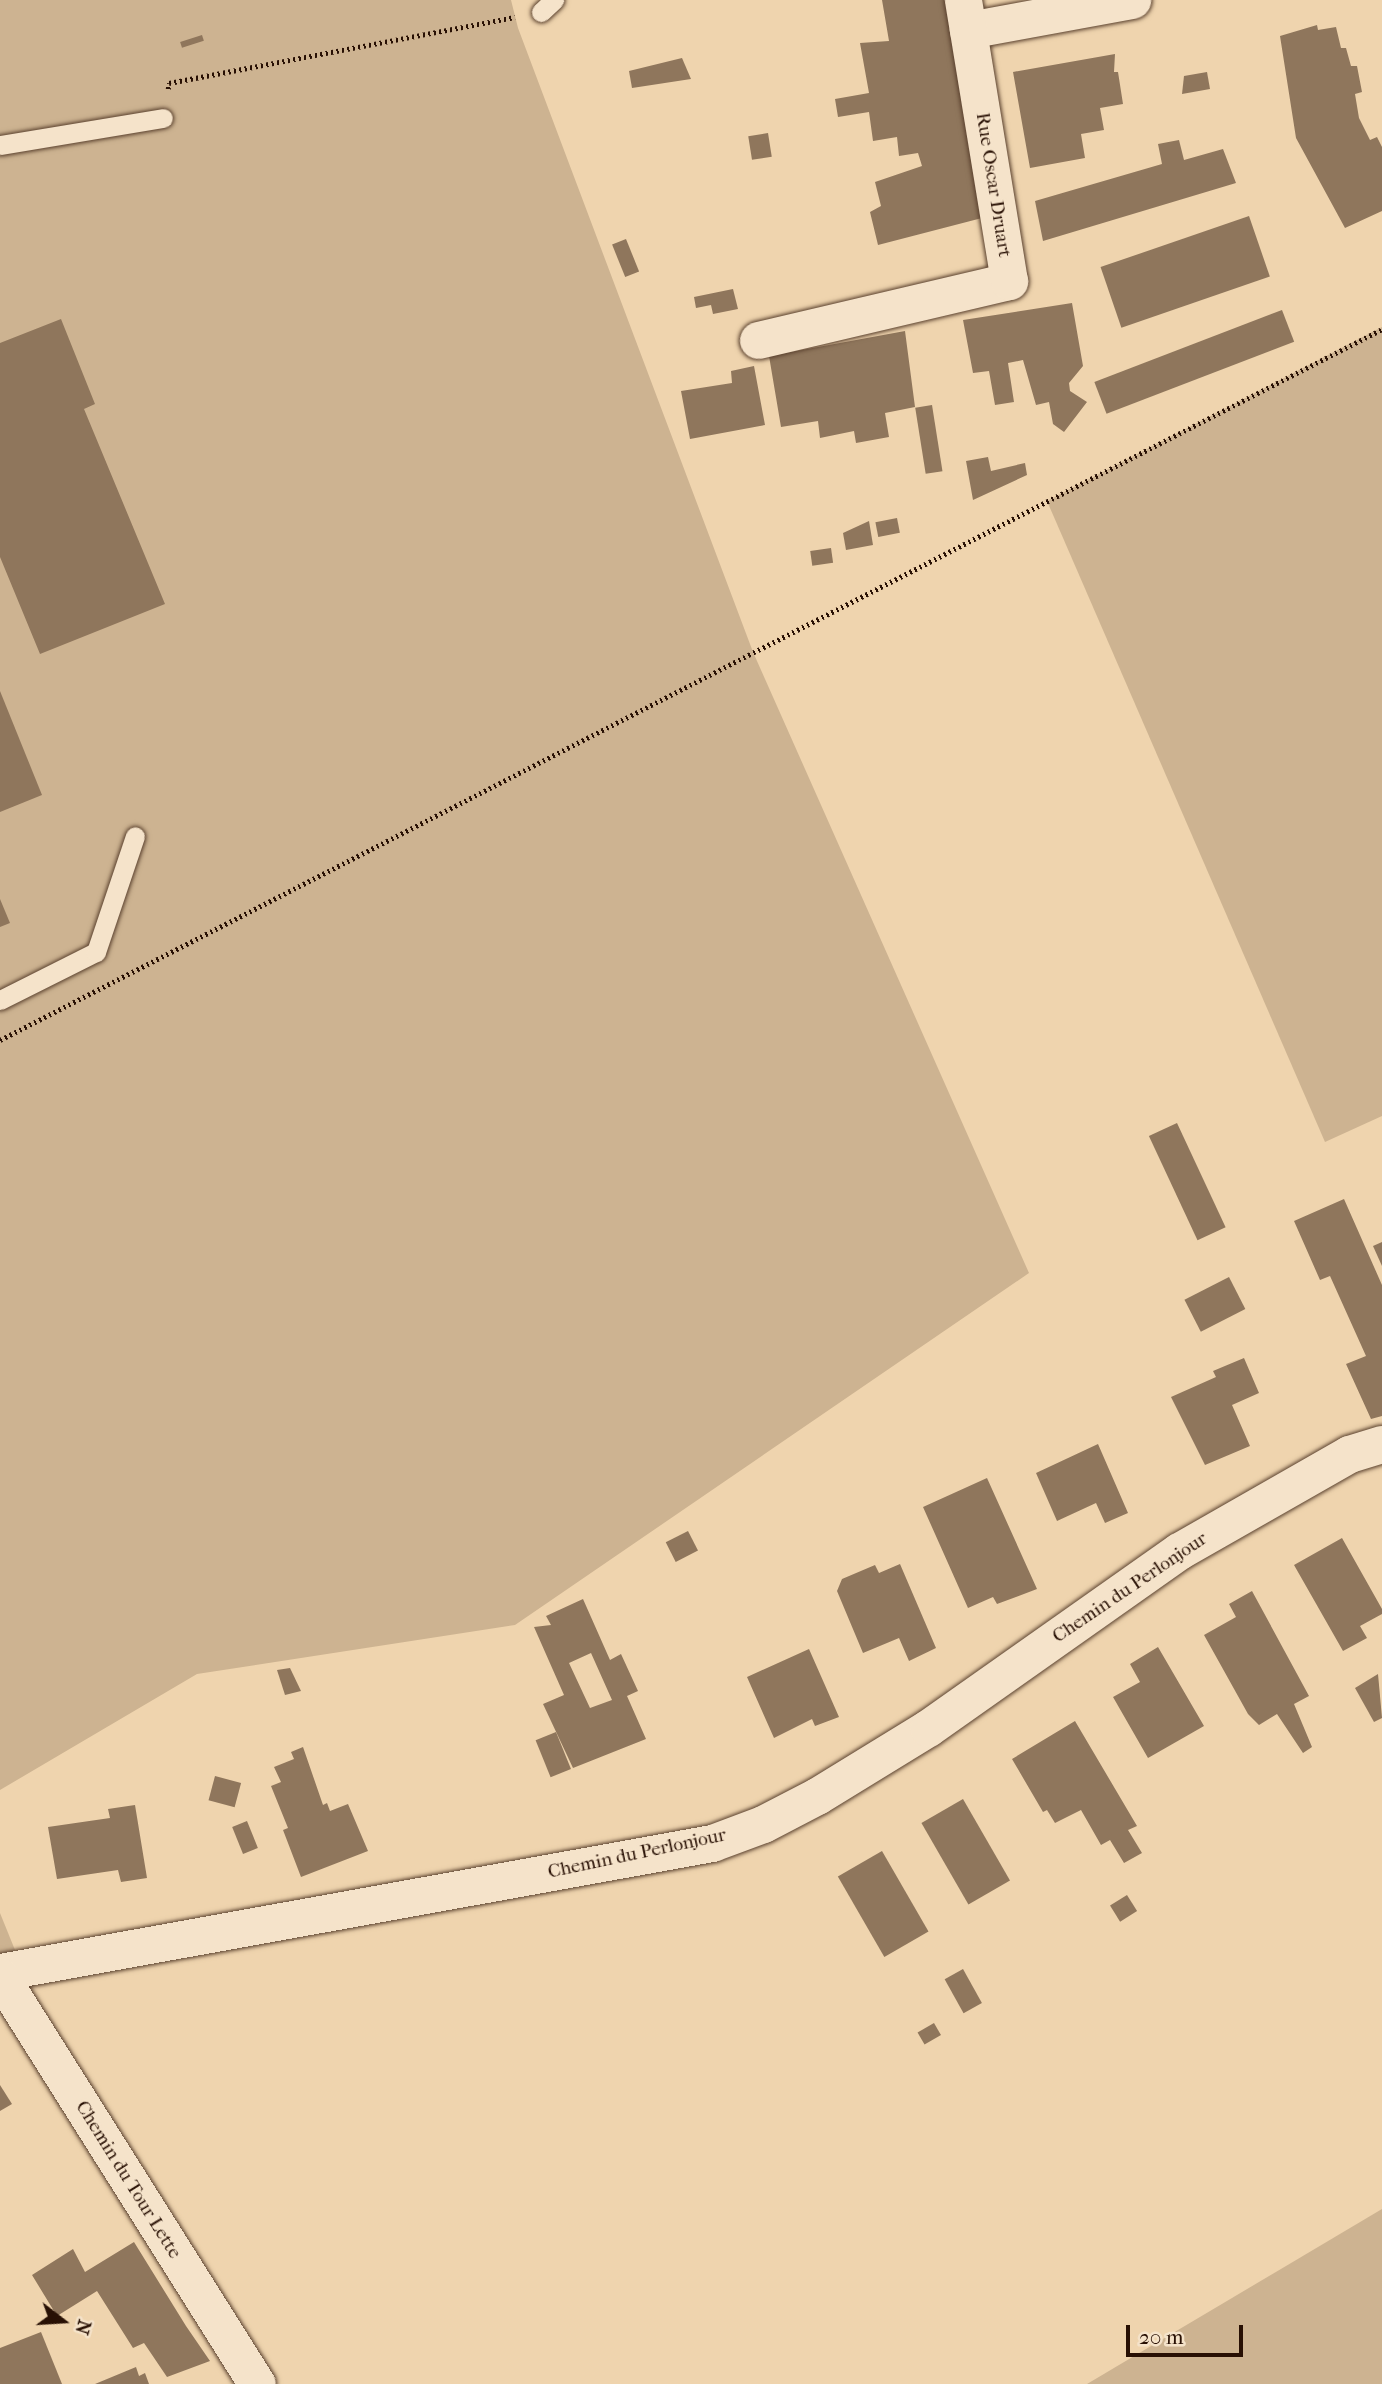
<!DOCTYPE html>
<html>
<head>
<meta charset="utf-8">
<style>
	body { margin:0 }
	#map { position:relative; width:1382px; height:2384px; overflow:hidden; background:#efd4ae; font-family:"IM FELL French Canon",serif }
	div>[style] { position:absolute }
	.green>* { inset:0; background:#cdb391 }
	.building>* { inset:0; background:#8f765c; transform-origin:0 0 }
	.path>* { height:4.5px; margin-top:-2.25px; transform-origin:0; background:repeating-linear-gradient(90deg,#281004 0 2px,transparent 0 5.5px) }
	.roads { filter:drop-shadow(0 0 2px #5a412e) drop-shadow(0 0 2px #5a412e) }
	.lane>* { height:19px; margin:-9.5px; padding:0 9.5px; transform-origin:9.5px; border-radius:9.5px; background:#f5e3ca }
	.street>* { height:37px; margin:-18.5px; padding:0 18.5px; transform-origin:18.5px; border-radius:18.5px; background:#f5e3ca }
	span { translate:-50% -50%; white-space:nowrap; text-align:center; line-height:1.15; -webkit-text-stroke:5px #f5e3ca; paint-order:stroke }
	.street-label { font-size:19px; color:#281004 }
	.north { position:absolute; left:28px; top:2286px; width:70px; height:70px; -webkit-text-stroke:5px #f5e3ca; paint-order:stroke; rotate:107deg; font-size:19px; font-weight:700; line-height:28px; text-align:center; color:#281004 }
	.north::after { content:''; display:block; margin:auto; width:24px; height:32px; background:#281004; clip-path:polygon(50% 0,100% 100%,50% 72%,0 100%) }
	.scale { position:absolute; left:1126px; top:2325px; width:117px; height:32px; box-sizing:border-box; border:4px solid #281004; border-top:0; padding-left:9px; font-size:21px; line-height:24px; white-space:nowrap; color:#281004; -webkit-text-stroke:5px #f5e3ca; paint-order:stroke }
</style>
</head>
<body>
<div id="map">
	<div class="green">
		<div style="clip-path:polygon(0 0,511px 0,518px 28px,753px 652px,1029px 1273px,515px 1625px,197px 1674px,0 1790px)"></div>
		<div style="clip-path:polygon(1382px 327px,1382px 1116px,1325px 1142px,1047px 501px)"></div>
		<div style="clip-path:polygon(0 1913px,17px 1955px,0 1953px)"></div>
		<div style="clip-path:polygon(1382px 2209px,1382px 2384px,1087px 2384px)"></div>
	</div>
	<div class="building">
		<div style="clip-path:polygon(882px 0,946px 0,982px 218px,878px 245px,870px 212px,881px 206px,875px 182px,922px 166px,918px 153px,899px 156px,897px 137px,873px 141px,869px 112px,838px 117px,835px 99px,869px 93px,860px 43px,889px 41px)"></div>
		<div style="clip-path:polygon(1317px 25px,1318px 30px,1336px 27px,1341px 48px,1346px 48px,1351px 66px,1357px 66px,1362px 92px,1355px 94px,1359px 118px,1370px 140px,1377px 137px,1382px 147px,1382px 211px,1345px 228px,1296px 138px,1280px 36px)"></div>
		<div style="left:202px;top:35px;width:6px;height:23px;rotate:72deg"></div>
		<div style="clip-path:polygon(1115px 54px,1114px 72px,1118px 72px,1123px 104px,1100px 108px,1104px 130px,1081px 134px,1085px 158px,1030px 168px,1013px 72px)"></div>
		<div style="clip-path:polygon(682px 58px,691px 79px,632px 88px,629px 71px)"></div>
		<div style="clip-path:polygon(1207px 72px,1210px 89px,1182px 94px,1184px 76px)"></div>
		<div style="left:768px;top:133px;width:24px;height:20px;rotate:81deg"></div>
		<div style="clip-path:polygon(1179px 140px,1184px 160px,1223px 149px,1236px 183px,1043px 241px,1035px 201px,1162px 164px,1158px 144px)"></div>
		<div style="left:1249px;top:216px;width:64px;height:157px;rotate:71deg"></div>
		<div style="left:626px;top:239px;width:35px;height:15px;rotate:68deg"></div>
		<div style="clip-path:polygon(733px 289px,738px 309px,713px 314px,711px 305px,696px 308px,694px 297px)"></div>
		<div style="clip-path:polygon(1072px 303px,1083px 366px,1069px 383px,1070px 391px,1087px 402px,1064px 432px,1053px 424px,1049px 402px,1036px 405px,1023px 360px,1008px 363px,1014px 402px,995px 405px,989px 371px,973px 373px,963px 320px)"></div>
		<div style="left:1282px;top:310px;width:34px;height:201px;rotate:69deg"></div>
		<div style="clip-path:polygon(61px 319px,95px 404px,84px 409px,165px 604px,40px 654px,0 557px,0 343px)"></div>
		<div style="clip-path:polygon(905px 331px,915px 407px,885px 413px,889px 437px,856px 443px,854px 431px,820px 438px,818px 421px,781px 427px,769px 356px)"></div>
		<div style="clip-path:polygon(754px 366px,765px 425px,690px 439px,681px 391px,732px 383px,731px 371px)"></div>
		<div style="left:932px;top:405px;width:67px;height:17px;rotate:81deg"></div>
		<div style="clip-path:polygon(988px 457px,991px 471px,1025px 463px,1027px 475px,973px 500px,966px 461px)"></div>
		<div style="left:897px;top:518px;width:15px;height:22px;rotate:79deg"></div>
		<div style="clip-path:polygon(869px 521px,873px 545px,846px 550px,843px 533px)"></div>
		<div style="left:831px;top:548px;width:15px;height:21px;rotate:82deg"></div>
		<div style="clip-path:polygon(0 691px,42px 795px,0 812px)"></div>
		<div style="clip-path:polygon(0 899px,10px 923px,0 927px)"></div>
		<div style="left:1177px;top:1123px;width:115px;height:31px;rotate:65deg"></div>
		<div style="clip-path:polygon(1344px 1199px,1382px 1285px,1382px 1416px,1371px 1419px,1346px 1364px,1366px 1356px,1330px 1276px,1320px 1280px,1294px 1221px)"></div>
		<div style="clip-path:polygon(1382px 1242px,1382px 1266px,1373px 1246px)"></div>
		<div style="left:1229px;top:1277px;width:36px;height:50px;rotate:63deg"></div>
		<div style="clip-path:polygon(1244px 1358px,1259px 1393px,1232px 1405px,1250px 1446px,1205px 1465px,1171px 1397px,1216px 1377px,1213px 1371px)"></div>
		<div style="clip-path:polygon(1098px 1444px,1128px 1513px,1105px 1523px,1096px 1503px,1057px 1521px,1036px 1473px)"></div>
		<div style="clip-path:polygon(987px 1478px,1037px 1589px,997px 1604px,993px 1597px,968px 1608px,923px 1507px)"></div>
		<div style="left:688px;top:1531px;width:22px;height:25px;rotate:63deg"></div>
		<div style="clip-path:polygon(1342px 1538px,1382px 1609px,1382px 1614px,1360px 1626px,1367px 1638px,1343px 1651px,1294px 1565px)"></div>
		<div style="clip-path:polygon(900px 1564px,936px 1648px,909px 1661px,899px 1638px,863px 1653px,837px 1591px,842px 1579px,875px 1565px,879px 1573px)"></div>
		<div style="clip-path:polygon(1252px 1591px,1309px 1696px,1294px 1704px,1312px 1747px,1303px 1753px,1277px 1714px,1259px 1725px,1248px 1714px,1204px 1635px,1236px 1617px,1229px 1604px)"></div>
		<div style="clip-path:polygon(evenodd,583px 1599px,610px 1660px,621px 1654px,638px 1691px,627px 1696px,646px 1739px,573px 1768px,543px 1704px,564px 1695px,534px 1627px,551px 1625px,546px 1616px,583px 1599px,591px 1653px,612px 1700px,590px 1708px,569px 1663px,591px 1653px)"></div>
		<div style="clip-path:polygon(1158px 1647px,1204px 1726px,1148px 1758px,1113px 1697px,1140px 1682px,1130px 1664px)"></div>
		<div style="clip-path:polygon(809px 1649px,839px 1717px,815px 1726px,812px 1719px,774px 1738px,747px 1677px)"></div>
		<div style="clip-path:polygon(290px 1668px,301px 1691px,285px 1695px,277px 1670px)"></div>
		<div style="clip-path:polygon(1378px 1674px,1382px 1718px,1374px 1722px,1355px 1688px)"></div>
		<div style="clip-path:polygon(1075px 1721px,1137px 1826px,1128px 1830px,1142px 1853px,1124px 1863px,1110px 1840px,1101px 1845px,1081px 1810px,1055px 1823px,1047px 1810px,1043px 1812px,1012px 1759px)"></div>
		<div style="left:556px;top:1732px;width:40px;height:22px;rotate:68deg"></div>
		<div style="clip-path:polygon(303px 1747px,323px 1805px,327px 1803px,330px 1811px,348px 1804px,368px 1851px,301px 1877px,283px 1830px,288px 1828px,271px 1786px,281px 1782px,274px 1767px,294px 1759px,291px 1752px)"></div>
		<div style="left:215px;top:1776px;width:27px;height:25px;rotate:15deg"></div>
		<div style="left:963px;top:1799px;width:94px;height:48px;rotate:60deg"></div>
		<div style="clip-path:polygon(135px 1805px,147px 1878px,121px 1882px,118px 1870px,57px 1879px,48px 1827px,110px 1818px,108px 1809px)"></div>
		<div style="left:247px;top:1821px;width:29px;height:16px;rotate:68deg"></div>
		<div style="left:882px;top:1851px;width:93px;height:51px;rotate:60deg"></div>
		<div style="left:1127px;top:1895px;width:19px;height:20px;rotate:58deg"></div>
		<div style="left:963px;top:1969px;width:39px;height:21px;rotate:61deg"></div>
		<div style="left:934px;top:2023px;width:14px;height:19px;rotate:60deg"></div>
		<div style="clip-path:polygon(0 2085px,12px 2104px,0 2111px)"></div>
		<div style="clip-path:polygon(134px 2242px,186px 2326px,210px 2361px,167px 2377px,144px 2343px,133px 2348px,97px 2291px,57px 2316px,32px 2275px,73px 2249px,85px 2272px)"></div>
		<div style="clip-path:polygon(41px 2332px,62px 2384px,0 2384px,0 2348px)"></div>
		<div style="clip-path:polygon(136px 2367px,139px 2376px,145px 2373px,149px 2384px,95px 2384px)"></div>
	</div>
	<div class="path">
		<div style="left:168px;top:89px;width:6px;rotate:-81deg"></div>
		<div style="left:169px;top:83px;width:352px;rotate:-10.8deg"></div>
		<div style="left:0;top:1040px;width:1554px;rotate:-27.22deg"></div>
	</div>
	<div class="roads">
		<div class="lane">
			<div style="left:541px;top:12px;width:18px;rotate:-43deg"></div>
			<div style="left:0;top:145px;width:165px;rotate:-9.4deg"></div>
			<div style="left:0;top:1000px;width:107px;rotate:-26.6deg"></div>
			<div style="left:96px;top:952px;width:122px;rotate:-71.4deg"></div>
		</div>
		<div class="street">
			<div style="left:968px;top:30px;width:167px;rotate:-10.4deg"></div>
			<div style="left:758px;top:340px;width:258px;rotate:-13.2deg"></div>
			<div style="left:1009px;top:281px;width:285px;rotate:-99.3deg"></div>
			<div style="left:0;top:1972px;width:724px;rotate:-10.27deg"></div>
			<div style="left:712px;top:1843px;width:54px;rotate:-20.4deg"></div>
			<div style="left:763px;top:1824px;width:61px;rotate:-27.4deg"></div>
			<div style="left:817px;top:1796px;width:130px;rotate:-31.5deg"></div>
			<div style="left:928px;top:1728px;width:307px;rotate:-35.2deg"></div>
			<div style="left:1179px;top:1551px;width:196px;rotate:-29.7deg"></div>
			<div style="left:1349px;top:1454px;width:34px;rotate:-17deg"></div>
			<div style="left:0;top:1976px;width:482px;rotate:57.8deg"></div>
		</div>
	</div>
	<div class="street-label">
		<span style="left:993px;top:185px;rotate:81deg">Rue Oscar Druart</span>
		<span style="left:1130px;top:1588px;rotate:-34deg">Chemin du Perlonjour</span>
		<span style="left:637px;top:1854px;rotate:-12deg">Chemin du Perlonjour</span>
		<span style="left:128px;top:2180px;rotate:58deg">Chemin du Tour Lette</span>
	</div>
	<div class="north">N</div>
	<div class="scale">20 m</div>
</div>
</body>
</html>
